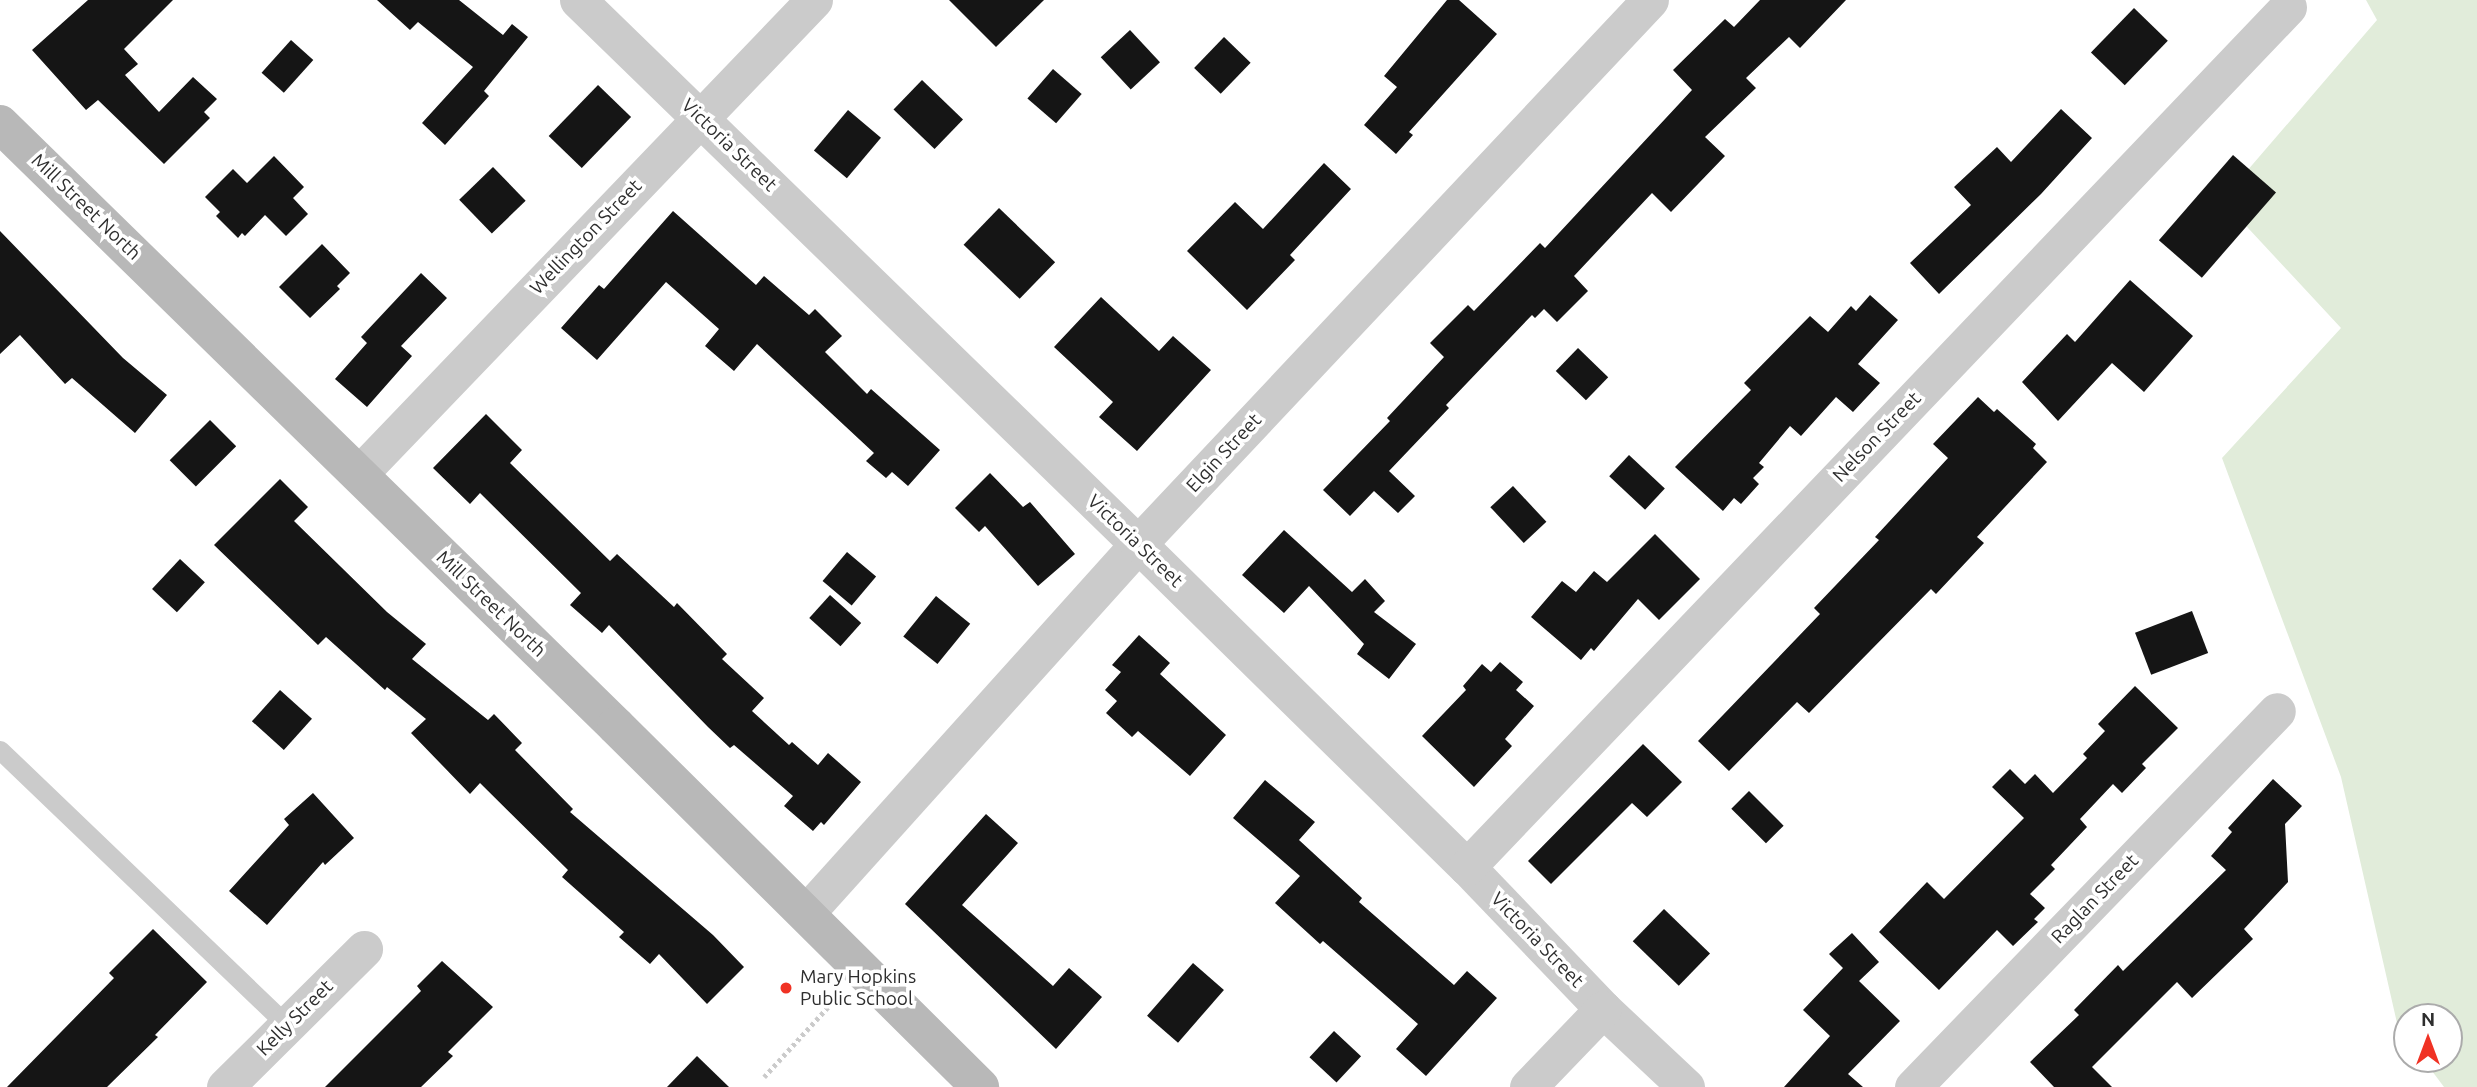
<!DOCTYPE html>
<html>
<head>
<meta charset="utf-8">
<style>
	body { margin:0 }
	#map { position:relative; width:2477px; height:1087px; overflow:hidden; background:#fff; font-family:Ubuntu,sans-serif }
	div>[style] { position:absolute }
	.green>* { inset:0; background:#e1ecda }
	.building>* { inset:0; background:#151515; transform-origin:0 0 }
	.path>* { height:4.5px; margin-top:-2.25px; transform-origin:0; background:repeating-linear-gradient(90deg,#cbcbcb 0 3.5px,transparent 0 7px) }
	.lane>* { height:19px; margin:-9.5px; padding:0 9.5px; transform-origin:9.5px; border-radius:9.5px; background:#cbcbcb }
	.street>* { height:37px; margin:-18.5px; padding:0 18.5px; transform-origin:18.5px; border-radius:18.5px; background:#cbcbcb }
	.secondary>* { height:38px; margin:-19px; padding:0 19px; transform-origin:19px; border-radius:19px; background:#b8b8b8 }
	.dots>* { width:19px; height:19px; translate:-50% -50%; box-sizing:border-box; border:4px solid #fff; border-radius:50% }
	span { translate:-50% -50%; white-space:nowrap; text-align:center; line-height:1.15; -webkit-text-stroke:7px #fff; paint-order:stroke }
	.street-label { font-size:19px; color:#2e2e2e }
	.poi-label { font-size:19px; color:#2e2e2e }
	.left { translate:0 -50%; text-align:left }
	.north { position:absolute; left:2393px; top:1003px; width:70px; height:70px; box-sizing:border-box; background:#fff; border:2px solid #ababab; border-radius:50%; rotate:0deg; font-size:19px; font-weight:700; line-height:28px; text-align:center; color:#2e2e2e }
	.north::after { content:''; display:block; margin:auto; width:24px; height:32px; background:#f03224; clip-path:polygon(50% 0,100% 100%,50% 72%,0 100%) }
</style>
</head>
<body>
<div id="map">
	<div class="green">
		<div style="clip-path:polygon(2366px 0,2477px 0,2477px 1087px,2444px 1087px,2423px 1059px,2449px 1059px,2449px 1017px,2407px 1017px,2407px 1037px,2397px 1023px,2341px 777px,2222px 458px,2341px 328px,2222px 200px,2377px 20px)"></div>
	</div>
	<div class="building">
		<div style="clip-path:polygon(88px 0,173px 0,124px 49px,138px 64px,125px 75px,159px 112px,193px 77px,217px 99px,204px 112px,210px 118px,164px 164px,98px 100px,86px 110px,32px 50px)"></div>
		<div style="clip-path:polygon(377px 0,459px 0,503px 35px,512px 24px,528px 37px,484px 91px,489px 96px,445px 145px,422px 123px,473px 67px,418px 22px,410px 30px)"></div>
		<div style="clip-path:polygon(949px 0,1044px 0,996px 47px)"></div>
		<div style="clip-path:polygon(1447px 0,1459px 0,1497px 34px,1409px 132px,1413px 135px,1396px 154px,1364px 125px,1397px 87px,1384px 76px)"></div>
		<div style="clip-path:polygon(1760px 0,1846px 0,1800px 48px,1789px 37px,1746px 78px,1756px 88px,1705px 137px,1725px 156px,1671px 212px,1652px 193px,1574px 276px,1588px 291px,1557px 322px,1544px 309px,1535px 318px,1532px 315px,1446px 405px,1449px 408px,1389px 471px,1415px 496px,1398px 513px,1374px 491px,1350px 516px,1323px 490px,1390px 421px,1387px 418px,1444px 357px,1430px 343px,1468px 305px,1474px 311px,1540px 243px,1545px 248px,1692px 90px,1673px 70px,1725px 19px,1734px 27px)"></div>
		<div style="left:2134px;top:8px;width:47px;height:62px;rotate:44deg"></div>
		<div style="left:1130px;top:30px;width:44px;height:40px;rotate:47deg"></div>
		<div style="left:1224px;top:37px;width:37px;height:43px;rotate:44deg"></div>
		<div style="left:291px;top:40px;width:30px;height:44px;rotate:42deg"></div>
		<div style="left:1053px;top:69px;width:38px;height:39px;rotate:41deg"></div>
		<div style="left:922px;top:80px;width:57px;height:41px;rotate:44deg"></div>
		<div style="left:598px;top:85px;width:46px;height:71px;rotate:44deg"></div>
		<div style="clip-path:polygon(2061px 109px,2092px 138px,2041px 194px,1939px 294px,1910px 263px,1971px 205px,1954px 187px,1997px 147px,2011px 162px)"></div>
		<div style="left:848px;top:110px;width:43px;height:53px;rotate:40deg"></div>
		<div style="left:2233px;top:155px;width:57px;height:113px;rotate:41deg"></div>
		<div style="clip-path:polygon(274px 156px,304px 187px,293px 198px,308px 214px,286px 236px,265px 215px,245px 236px,242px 233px,238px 238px,216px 216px,220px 212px,205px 197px,233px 169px,247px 183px)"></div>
		<div style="clip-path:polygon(1324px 163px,1351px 189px,1290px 255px,1295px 260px,1247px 310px,1187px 251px,1235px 202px,1263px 229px)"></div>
		<div style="left:493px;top:167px;width:47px;height:47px;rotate:46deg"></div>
		<div style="left:999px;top:208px;width:78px;height:51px;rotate:44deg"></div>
		<div style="clip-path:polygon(673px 211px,756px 285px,764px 276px,809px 315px,815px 309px,842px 336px,825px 352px,867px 394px,871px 389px,940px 450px,908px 486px,892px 472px,886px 478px,866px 461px,874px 453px,757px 344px,734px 371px,705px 346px,719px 329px,666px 282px,597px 360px,561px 328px,599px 285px,604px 289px)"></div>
		<div style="clip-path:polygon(0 231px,123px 358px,167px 395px,135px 433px,72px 378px,65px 384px,20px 335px,0 354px)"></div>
		<div style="clip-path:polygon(322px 244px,350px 273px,337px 286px,340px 289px,310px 318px,279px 287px)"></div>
		<div style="clip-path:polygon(421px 273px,447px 298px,401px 346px,412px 356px,367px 407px,335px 379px,367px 343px,361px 337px)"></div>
		<div style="clip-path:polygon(2130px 280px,2193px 336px,2144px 392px,2112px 363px,2058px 421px,2022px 382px,2067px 334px,2075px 342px)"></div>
		<div style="clip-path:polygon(1870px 295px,1898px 320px,1858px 364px,1880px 383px,1853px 412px,1836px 397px,1801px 436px,1790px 426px,1759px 463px,1764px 467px,1753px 478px,1759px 484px,1741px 504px,1734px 498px,1723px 511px,1675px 467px,1751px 390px,1744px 383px,1810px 316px,1828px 332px,1851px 306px,1856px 311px)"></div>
		<div style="clip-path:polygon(1101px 297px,1159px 351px,1173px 336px,1211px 370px,1137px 451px,1099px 417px,1113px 402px,1054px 347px)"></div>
		<div style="left:1578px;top:348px;width:42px;height:32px;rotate:44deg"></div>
		<div style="clip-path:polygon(1978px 397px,1994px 412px,1997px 409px,2036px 444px,2033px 448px,2047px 462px,1977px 537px,1984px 543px,1936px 594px,1931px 589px,1809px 713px,1797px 702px,1729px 771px,1698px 741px,1820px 614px,1814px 608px,1879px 540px,1875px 537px,1948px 458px,1933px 444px)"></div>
		<div style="clip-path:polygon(486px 414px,522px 450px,510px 463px,610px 561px,617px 554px,674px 607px,677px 603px,727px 654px,722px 659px,764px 698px,752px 711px,789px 745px,792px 742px,818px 765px,828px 753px,861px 782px,824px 825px,821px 822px,813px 831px,784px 806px,793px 796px,734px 745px,730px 748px,708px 727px,609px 625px,602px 633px,570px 605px,581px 593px,480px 493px,470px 504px,433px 468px)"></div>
		<div style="left:210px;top:420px;width:37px;height:57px;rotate:45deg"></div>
		<div style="left:1629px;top:455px;width:49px;height:29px;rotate:43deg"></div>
		<div style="clip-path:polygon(990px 473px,1023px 507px,1030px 502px,1075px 554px,1038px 586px,985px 526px,979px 532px,955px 508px)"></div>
		<div style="clip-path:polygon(280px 479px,308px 507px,294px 521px,387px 612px,426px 644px,412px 659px,488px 720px,494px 714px,522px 743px,515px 750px,573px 809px,570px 812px,713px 935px,744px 967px,707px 1004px,659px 954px,650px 964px,619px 937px,624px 932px,562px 877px,568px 870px,480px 783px,470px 794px,411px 733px,426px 719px,387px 687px,385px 690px,326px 637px,318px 645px,214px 545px)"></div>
		<div style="left:1513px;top:486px;width:49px;height:31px;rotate:47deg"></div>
		<div style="clip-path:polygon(1284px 530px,1352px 592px,1365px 579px,1385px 601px,1374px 612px,1416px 644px,1389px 679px,1357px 654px,1364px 644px,1309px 586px,1284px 613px,1242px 575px)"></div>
		<div style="clip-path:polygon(1655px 534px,1700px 579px,1659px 620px,1638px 599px,1594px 651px,1591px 648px,1581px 660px,1531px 617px,1562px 581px,1576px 592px,1594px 571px,1607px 582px)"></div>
		<div style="left:847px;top:552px;width:38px;height:38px;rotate:40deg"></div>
		<div style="left:180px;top:559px;width:34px;height:41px;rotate:43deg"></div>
		<div style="left:830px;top:595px;width:42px;height:31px;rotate:42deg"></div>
		<div style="left:936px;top:596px;width:44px;height:52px;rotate:39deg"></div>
		<div style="left:2192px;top:611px;width:45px;height:61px;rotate:69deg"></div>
		<div style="clip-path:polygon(1139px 635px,1170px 663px,1160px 674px,1226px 735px,1190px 776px,1138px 731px,1132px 737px,1106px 713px,1117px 701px,1105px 690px,1121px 672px,1112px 665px)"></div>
		<div style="clip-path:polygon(1500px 662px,1523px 682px,1516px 690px,1534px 706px,1505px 739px,1512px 746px,1474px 787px,1422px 736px,1466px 690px,1463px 686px,1482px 664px,1491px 672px)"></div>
		<div style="clip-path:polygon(2135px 686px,2178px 728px,2142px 764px,2146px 768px,2122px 793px,2113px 784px,2080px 819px,2087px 827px,2051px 865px,2055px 869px,2030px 894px,2045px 908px,2034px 919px,2038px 922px,2013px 946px,1997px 930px,1939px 990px,1879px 932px,1927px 882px,1944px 899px,2024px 818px,1992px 787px,2010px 769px,2025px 784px,2035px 774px,2053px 793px,2087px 758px,2083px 754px,2105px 731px,2098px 724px)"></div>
		<div style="left:280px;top:690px;width:43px;height:42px;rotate:42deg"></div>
		<div style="clip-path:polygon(1643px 744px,1682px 782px,1647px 817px,1632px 803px,1551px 884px,1528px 861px)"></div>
		<div style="clip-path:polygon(2273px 779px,2302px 806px,2285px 824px,2288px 882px,2244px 929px,2253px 939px,2192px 998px,2177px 982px,2092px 1067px,2112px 1087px,2054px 1087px,2030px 1062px,2079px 1015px,2074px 1010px,2118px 965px,2123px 971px,2226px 870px,2211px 856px,2232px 832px,2228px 828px)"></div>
		<div style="clip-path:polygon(1265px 780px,1315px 822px,1299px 840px,1362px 898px,1359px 902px,1454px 985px,1467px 971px,1497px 998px,1426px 1076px,1396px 1049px,1418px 1024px,1323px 941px,1320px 944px,1275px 903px,1300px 876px,1233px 818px)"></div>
		<div style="left:1749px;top:791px;width:49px;height:25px;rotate:45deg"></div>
		<div style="clip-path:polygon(313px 793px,354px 838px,325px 865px,323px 862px,267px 925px,229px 891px,289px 825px,284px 819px)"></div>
		<div style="clip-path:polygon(986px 814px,1018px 843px,962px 905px,1053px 986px,1069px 968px,1102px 997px,1056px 1049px,905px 904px)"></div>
		<div style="left:1664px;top:909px;width:64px;height:45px;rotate:44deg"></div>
		<div style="clip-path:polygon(153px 929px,207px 982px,155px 1035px,158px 1037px,107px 1087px,7px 1087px,114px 978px,109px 973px)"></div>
		<div style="clip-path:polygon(1852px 933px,1879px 962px,1859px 981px,1900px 1021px,1848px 1074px,1863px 1087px,1784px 1087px,1830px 1036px,1803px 1010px,1843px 968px,1829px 954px)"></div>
		<div style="clip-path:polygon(442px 961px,493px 1007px,448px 1052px,453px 1056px,421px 1087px,325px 1087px,421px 991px,417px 986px)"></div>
		<div style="left:1193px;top:963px;width:41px;height:70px;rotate:41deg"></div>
		<div style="left:1334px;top:1031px;width:37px;height:36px;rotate:43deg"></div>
		<div style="clip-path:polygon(697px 1056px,729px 1087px,667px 1087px)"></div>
	</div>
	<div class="path">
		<div style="left:764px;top:1077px;width:110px;rotate:-47.6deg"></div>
	</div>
	<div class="lane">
		<div style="left:0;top:750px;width:397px;rotate:43.8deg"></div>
	</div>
	<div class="street">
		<div style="left:578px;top:0;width:781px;rotate:44.17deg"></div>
		<div style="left:1138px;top:544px;width:461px;rotate:44.5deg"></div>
		<div style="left:1467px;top:867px;width:197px;rotate:46.2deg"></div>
		<div style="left:1603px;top:1009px;width:114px;rotate:43.2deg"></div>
		<div style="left:359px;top:474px;width:657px;rotate:-46.17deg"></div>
		<div style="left:1467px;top:867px;width:1189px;rotate:-46.33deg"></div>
		<div style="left:806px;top:913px;width:496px;rotate:-48deg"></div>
		<div style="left:1138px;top:544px;width:747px;rotate:-46.74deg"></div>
		<div style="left:225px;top:1087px;width:196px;rotate:-44.8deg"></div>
		<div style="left:1528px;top:1087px;width:108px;rotate:-46.1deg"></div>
		<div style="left:1913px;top:1087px;width:523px;rotate:-45.93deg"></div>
	</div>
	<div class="secondary">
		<div style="left:0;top:124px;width:861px;rotate:44.34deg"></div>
		<div style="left:616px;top:726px;width:513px;rotate:44.76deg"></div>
	</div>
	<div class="dots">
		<div style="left:786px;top:988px;background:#f03224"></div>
	</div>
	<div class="street-label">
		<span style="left:729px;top:145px;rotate:44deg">Victoria Street</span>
		<span style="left:86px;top:207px;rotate:44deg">Mill Street North</span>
		<span style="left:586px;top:237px;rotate:-46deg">Wellington Street</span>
		<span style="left:1877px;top:437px;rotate:-46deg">Nelson Street</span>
		<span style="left:1224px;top:453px;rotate:-47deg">Elgin Street</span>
		<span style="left:1135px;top:541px;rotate:44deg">Victoria Street</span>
		<span style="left:491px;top:604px;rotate:44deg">Mill Street North</span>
		<span style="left:2095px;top:899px;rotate:-46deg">Raglan Street</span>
		<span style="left:1537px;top:940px;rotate:46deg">Victoria Street</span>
		<span style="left:295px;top:1018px;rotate:-45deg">Kelly Street</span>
	</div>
	<div class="poi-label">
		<span class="left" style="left:800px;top:988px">Mary Hopkins<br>Public School</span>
	</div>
	<div class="north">N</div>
</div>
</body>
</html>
